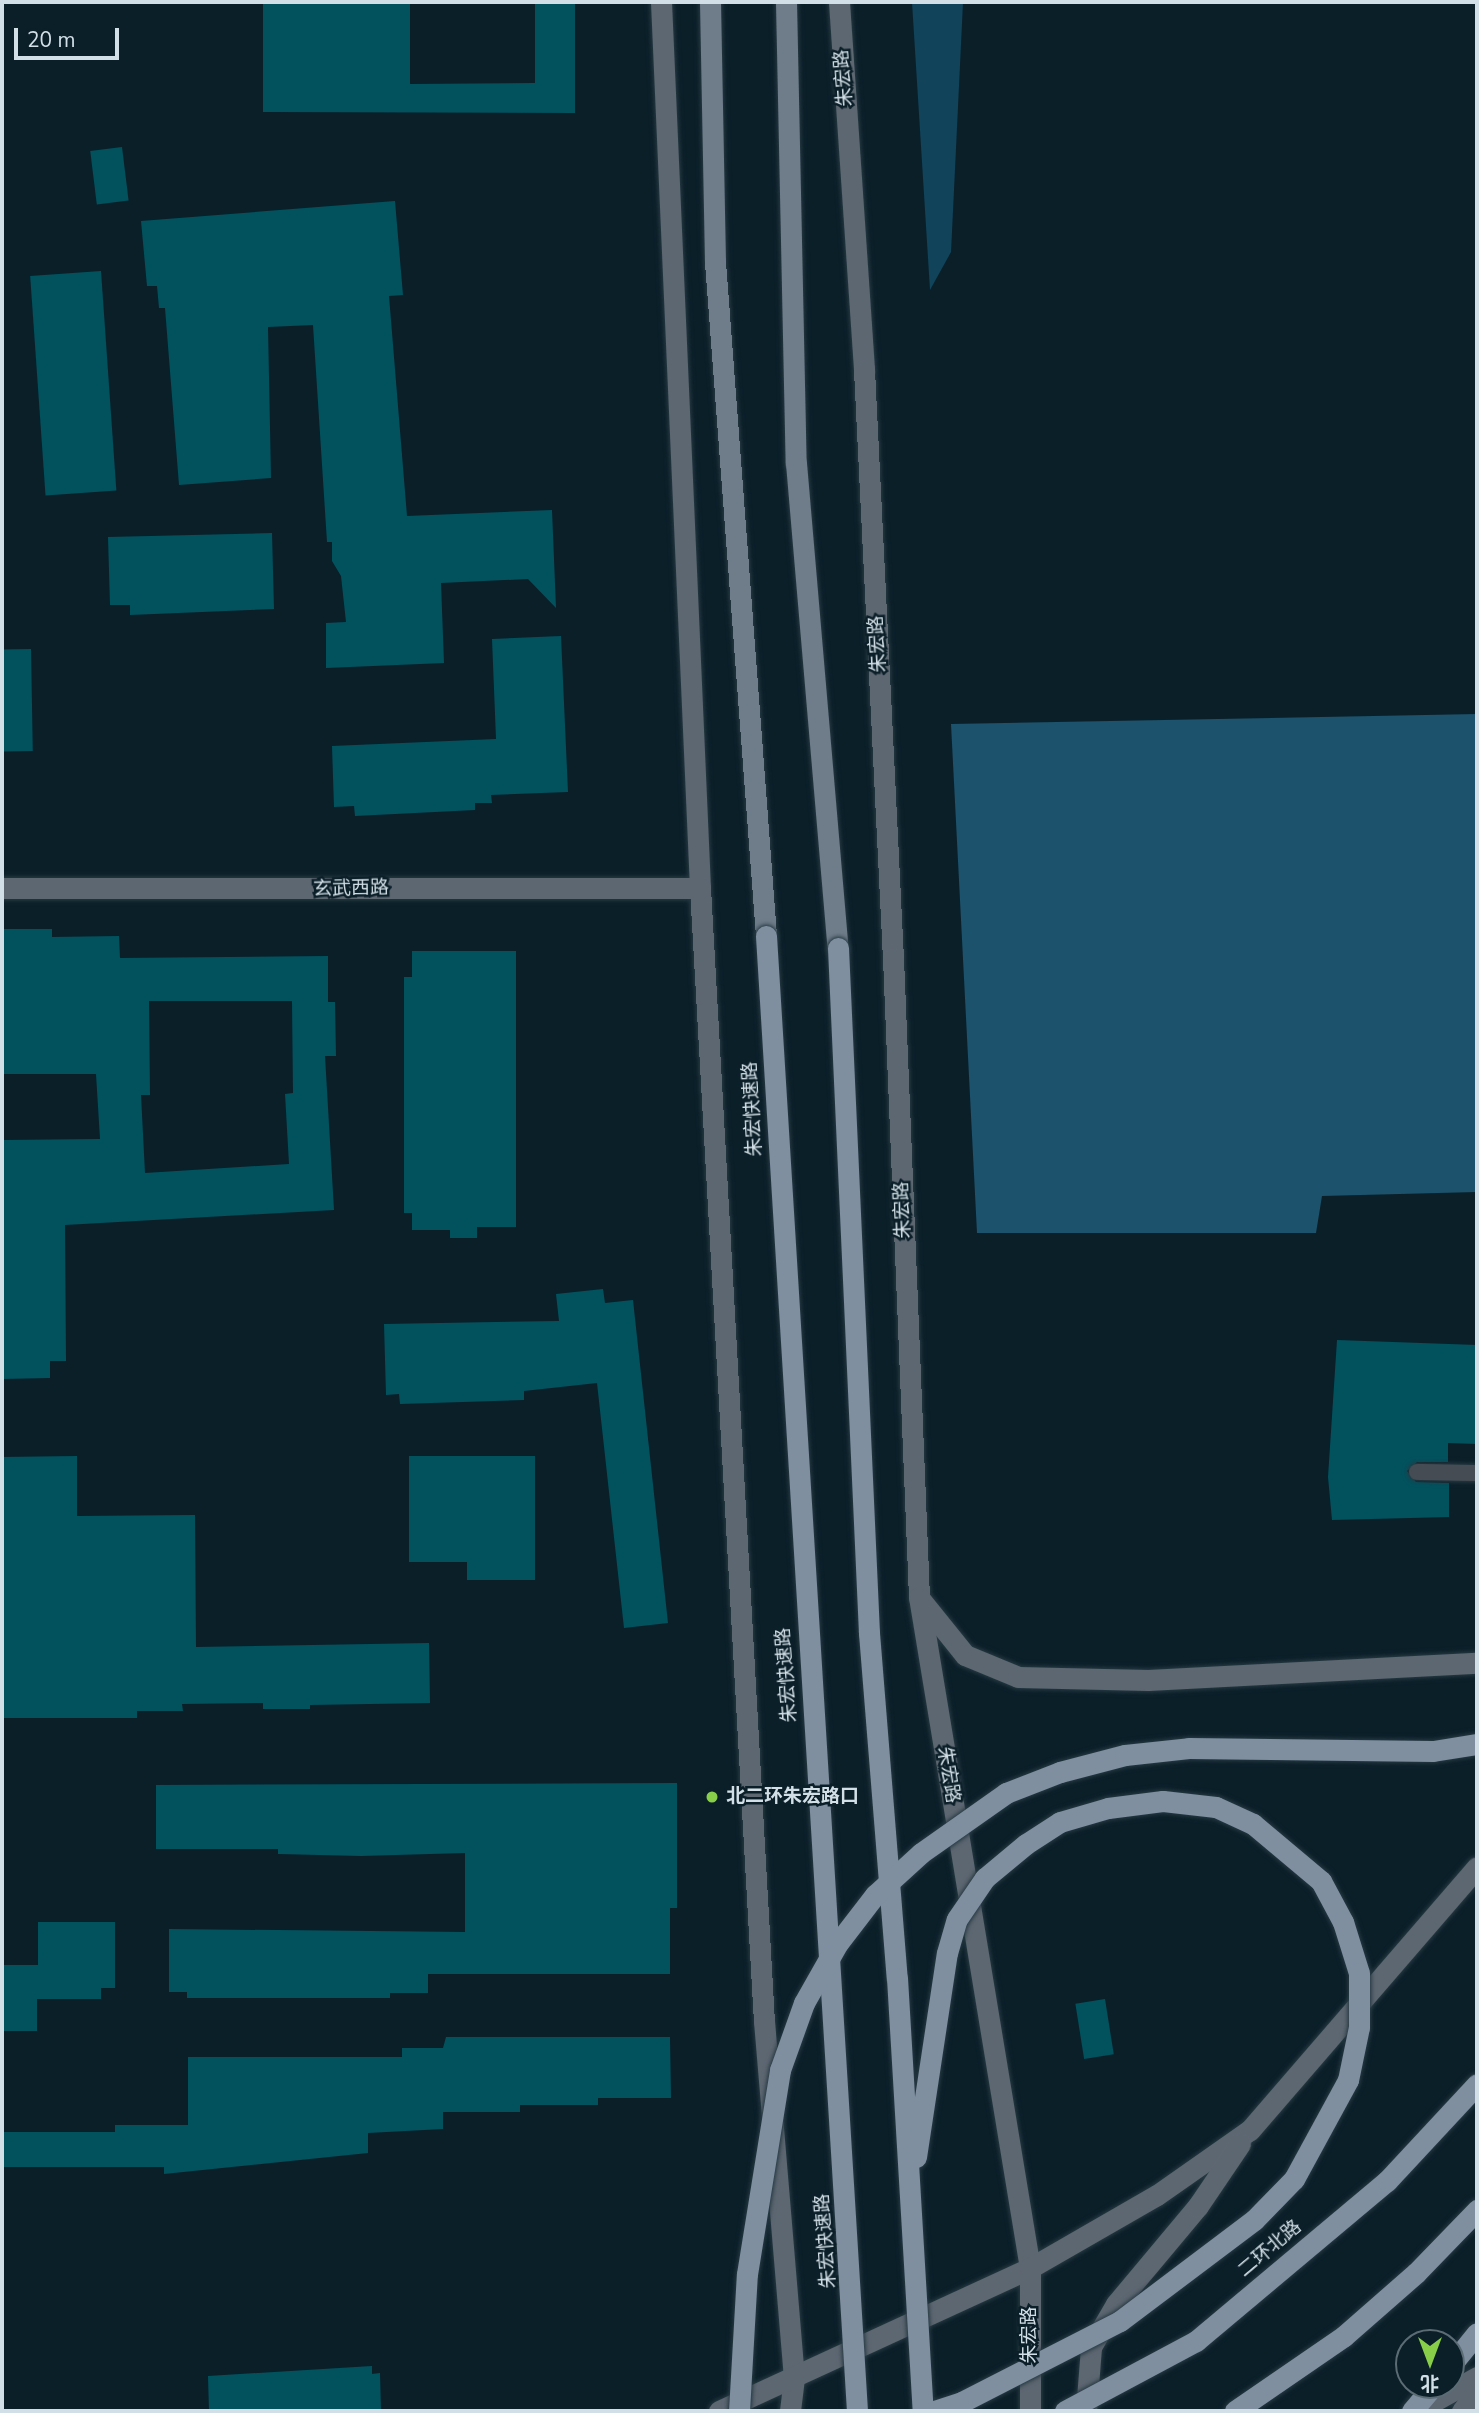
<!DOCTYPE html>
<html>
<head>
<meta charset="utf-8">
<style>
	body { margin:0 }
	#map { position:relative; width:1479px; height:2413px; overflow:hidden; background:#0b1f29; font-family:"Nunito Sans","Noto Sans SC",sans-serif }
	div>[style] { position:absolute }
	.green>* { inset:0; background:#11445a }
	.forest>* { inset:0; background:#1c526b }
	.building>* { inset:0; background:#02525e; transform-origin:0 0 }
	.roads { filter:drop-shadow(0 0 2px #273a43) drop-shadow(0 0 2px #273a43) }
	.lane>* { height:16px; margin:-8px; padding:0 8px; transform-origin:8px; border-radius:8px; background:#464c53 }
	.secondary>* { height:21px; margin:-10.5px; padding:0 10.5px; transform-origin:10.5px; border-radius:10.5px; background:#5d6772 }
	.primary>* { height:21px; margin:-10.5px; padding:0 10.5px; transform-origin:10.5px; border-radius:10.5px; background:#6f7c8a }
	.highway>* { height:21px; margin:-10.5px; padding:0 10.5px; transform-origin:10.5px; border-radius:10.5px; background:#7f8fa0 }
	.bridges { filter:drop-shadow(0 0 2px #273a43) drop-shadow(0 0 2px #273a43) }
	.highway-bridge>* { height:21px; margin:-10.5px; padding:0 10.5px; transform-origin:10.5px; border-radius:10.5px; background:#7f8fa0 }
	.dots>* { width:19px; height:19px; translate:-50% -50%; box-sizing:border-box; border:4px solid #0b1f29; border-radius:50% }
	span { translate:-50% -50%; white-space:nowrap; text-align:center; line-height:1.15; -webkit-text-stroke:5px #0b1f29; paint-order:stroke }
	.street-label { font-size:19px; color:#d3dfe6 }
	.poi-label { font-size:19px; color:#d3dfe6; font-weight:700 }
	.left { translate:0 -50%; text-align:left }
	.frame { position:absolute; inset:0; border:4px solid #d3dfe6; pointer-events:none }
	.north { position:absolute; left:1395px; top:2329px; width:70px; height:70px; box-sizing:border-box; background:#0b1f29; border:2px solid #5b6c75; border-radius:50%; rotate:180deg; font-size:19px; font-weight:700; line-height:28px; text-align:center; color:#d3dfe6 }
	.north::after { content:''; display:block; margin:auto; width:24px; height:32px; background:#89ce48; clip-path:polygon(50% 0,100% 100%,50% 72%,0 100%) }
	.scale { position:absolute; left:14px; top:28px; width:105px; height:32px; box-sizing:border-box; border:4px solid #d3dfe6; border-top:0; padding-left:9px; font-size:21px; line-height:24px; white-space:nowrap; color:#d3dfe6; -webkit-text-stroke:5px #0b1f29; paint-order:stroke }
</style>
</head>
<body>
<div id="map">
	<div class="green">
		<div style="clip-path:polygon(912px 2px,963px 2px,951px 252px,930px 290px)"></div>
	</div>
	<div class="forest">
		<div style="clip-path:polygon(1477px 714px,1477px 1192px,1322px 1196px,1316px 1233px,977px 1233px,951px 724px)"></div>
	</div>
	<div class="building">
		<div style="clip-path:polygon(263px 2px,410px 3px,410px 84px,535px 83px,535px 2px,575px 2px,575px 113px,263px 112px)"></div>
		<div style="left:122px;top:147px;width:54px;height:32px;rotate:83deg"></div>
		<div style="clip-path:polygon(395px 201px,403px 295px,389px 296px,407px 516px,552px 510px,556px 608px,528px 579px,441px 583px,444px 663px,326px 668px,326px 623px,346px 622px,341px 576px,332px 561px,332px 542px,327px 542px,313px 325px,268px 327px,271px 478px,179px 485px,165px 308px,159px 308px,157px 286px,147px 286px,141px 221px)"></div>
		<div style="left:101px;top:271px;width:220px;height:71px;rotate:86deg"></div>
		<div style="clip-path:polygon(272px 533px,274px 609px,130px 615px,130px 605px,110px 605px,108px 537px)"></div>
		<div style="clip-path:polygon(561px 636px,568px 792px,491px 795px,492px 803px,475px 803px,475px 810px,355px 816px,354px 806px,334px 807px,332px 746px,496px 739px,492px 639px)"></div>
		<div style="left:31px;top:649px;width:102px;height:29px;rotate:89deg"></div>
		<div style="clip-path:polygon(evenodd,2px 929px,52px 929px,52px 937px,119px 936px,120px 958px,328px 956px,328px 1002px,335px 1002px,336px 1056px,325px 1056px,334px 1210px,65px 1225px,66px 1361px,50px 1361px,50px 1378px,2px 1379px,2px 1140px,100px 1139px,96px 1074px,2px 1074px,2px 929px,149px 1001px,292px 1001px,293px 1093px,285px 1094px,289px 1164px,145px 1173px,141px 1095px,150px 1095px,149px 1001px)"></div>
		<div style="clip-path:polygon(412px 951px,516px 951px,516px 1227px,477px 1227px,477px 1238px,450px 1238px,450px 1230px,412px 1230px,412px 1213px,404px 1213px,404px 977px,412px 977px)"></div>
		<div style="clip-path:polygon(603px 1289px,605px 1303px,633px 1300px,668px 1623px,624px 1628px,597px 1383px,524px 1391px,524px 1400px,400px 1404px,399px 1394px,386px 1395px,384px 1324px,559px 1321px,556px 1294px)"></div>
		<div style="clip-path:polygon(1337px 1340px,1477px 1345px,1477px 1444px,1448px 1443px,1448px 1462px,1417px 1462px,1407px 1471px,1416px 1482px,1449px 1483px,1449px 1517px,1332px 1520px,1328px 1477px)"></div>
		<div style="clip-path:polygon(77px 1456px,77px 1516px,195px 1515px,196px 1647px,429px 1643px,430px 1703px,310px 1705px,310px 1709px,263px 1709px,263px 1703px,182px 1704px,183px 1711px,137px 1711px,137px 1718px,2px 1718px,2px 1457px)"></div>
		<div style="clip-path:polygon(409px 1456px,535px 1456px,535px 1580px,467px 1580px,467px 1562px,409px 1562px)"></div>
		<div style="clip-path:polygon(677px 1783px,677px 1908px,670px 1908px,670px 1974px,428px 1974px,428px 1993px,390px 1993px,390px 1998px,187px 1998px,187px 1992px,169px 1992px,169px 1929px,465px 1932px,465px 1853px,361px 1856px,278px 1854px,278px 1849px,156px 1849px,156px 1785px)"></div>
		<div style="clip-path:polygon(38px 1922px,115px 1922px,115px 1988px,101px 1988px,101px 1999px,37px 1999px,37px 2031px,2px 2031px,2px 1965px,38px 1965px)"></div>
		<div style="left:1105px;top:1999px;width:56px;height:30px;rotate:81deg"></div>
		<div style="clip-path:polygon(446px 2037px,670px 2037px,671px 2098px,598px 2098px,598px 2105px,520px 2105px,520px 2112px,443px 2112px,443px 2129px,368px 2133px,368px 2153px,164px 2174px,164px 2167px,2px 2167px,2px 2132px,115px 2132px,115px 2125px,188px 2125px,188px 2057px,402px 2057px,402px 2048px,443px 2048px)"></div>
		<div style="clip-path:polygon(372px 2366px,372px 2374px,380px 2373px,381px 2411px,209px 2411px,208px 2376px)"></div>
	</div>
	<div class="roads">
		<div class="lane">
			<div style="left:1417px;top:1472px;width:60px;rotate:1deg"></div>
		</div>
		<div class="secondary">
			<div style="left:661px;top:2px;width:887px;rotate:87.48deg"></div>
			<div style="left:700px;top:888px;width:1135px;rotate:86.77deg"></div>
			<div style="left:764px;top:2021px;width:358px;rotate:85.2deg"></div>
			<div style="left:794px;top:2378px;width:33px;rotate:97deg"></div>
			<div style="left:839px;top:2px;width:369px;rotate:86.1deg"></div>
			<div style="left:864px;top:370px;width:589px;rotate:87.18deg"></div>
			<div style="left:893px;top:958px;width:640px;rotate:87.67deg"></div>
			<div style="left:919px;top:1597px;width:680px;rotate:80.61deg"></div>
			<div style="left:1030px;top:2268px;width:143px;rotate:90deg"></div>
			<div style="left:2px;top:888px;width:698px"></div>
			<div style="left:920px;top:1599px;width:72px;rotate:51.2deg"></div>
			<div style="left:965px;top:1655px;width:57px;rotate:22.5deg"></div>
			<div style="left:1018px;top:1677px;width:130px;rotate:1.3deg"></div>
			<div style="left:1148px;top:1680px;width:329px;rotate:-3deg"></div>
			<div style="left:719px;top:2411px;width:342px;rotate:-24.7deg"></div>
			<div style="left:1030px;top:2268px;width:146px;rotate:-29.9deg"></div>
			<div style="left:1157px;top:2195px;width:113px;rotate:-35deg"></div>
			<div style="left:1250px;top:2130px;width:347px;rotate:-49.2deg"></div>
			<div style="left:1086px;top:2411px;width:64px;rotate:-85.5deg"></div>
			<div style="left:1091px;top:2347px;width:50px;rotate:-59.8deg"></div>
			<div style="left:1116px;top:2304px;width:128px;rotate:-50.1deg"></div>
			<div style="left:1198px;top:2206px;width:75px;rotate:-55.9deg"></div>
			<div style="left:1416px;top:2411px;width:70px;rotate:-29.1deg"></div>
			<div style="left:1462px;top:2411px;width:24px;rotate:-52deg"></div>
		</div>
		<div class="primary">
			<div style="left:710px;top:2px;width:260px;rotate:88.9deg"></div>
			<div style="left:715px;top:262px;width:676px;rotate:85.67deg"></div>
			<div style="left:786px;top:2px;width:461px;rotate:88.8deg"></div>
			<div style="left:796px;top:463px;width:487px;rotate:85.1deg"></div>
		</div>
		<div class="highway">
			<div style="left:1451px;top:2365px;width:41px;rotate:-50.9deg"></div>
			<div style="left:1235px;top:2411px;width:132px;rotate:-34.5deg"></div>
			<div style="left:1344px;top:2336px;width:96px;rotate:-41.2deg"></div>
			<div style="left:1416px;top:2273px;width:88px;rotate:-45.9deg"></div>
			<div style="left:1412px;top:2411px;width:34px;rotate:-50deg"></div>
		</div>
	</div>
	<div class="bridges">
		<div class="highway-bridge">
			<div style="left:766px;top:936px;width:1478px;rotate:86.47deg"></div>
			<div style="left:838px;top:948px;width:686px;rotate:87.41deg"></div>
			<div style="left:869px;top:1633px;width:346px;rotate:85.4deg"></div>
			<div style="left:897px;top:1978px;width:434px;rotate:86.6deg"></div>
			<div style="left:916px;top:2157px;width:206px;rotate:-81.4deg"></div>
			<div style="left:947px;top:1953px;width:35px;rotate:-74deg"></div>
			<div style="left:957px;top:1919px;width:50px;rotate:-55.7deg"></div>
			<div style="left:985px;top:1878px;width:53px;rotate:-39.7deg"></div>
			<div style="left:1026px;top:1844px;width:40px;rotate:-32.9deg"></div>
			<div style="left:1060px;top:1822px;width:50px;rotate:-16.3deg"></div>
			<div style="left:1108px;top:1808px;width:55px;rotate:-7.3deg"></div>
			<div style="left:1163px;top:1801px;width:53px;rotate:6.5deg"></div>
			<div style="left:1216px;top:1807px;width:41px;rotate:24.7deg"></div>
			<div style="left:1253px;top:1824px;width:89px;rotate:40deg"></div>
			<div style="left:1321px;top:1881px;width:47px;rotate:61.8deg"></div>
			<div style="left:1343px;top:1922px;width:53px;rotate:72.6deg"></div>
			<div style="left:1359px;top:1973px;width:54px;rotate:90deg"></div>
			<div style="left:1359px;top:2027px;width:54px;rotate:101.7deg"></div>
			<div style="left:1348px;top:2080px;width:113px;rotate:118.6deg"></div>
			<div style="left:1294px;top:2179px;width:57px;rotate:134.3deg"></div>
			<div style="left:1254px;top:2220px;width:168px;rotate:143deg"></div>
			<div style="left:1120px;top:2321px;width:178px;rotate:152.9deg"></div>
			<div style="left:962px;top:2402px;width:29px;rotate:162deg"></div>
			<div style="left:739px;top:2411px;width:137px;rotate:-86.7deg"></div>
			<div style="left:747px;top:2274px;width:207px;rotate:-80.8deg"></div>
			<div style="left:780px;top:2070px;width:71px;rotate:-70.3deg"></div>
			<div style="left:804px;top:2003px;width:69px;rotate:-60.5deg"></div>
			<div style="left:838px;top:1943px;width:61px;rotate:-52.4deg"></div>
			<div style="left:875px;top:1895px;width:62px;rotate:-42.4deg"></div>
			<div style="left:921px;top:1853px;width:104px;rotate:-35.2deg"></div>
			<div style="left:1006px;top:1793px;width:58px;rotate:-21.3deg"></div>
			<div style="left:1060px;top:1772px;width:67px;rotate:-14.7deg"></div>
			<div style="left:1125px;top:1755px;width:64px;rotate:-6.2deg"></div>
			<div style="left:1189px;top:1748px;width:244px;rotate:0.7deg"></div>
			<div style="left:1433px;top:1751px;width:45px;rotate:-9deg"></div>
			<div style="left:1065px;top:2411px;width:149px;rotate:-28.1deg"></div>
			<div style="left:1196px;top:2341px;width:249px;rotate:-40deg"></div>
			<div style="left:1387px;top:2181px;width:132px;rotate:-47.1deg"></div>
		</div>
	</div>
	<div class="dots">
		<div style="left:712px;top:1797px;background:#89ce48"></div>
	</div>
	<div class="street-label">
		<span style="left:844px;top:78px;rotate:-94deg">朱宏路</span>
		<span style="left:878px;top:644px;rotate:-93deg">朱宏路</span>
		<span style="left:351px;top:889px;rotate:-1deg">玄武西路</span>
		<span style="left:753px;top:1109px;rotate:-93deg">朱宏快速路</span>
		<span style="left:903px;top:1210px;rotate:-92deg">朱宏路</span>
		<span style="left:787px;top:1675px;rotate:-94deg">朱宏快速路</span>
		<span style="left:948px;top:1775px;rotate:81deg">朱宏路</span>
		<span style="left:826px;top:2241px;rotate:-94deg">朱宏快速路</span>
		<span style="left:1270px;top:2249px;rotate:-40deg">二环北路</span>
		<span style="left:1030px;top:2335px;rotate:-90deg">朱宏路</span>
	</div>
	<div class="poi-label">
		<span class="left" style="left:726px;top:1797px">北二环朱宏路口</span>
	</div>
	<div class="frame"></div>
	<div class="north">北</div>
	<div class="scale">20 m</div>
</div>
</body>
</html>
